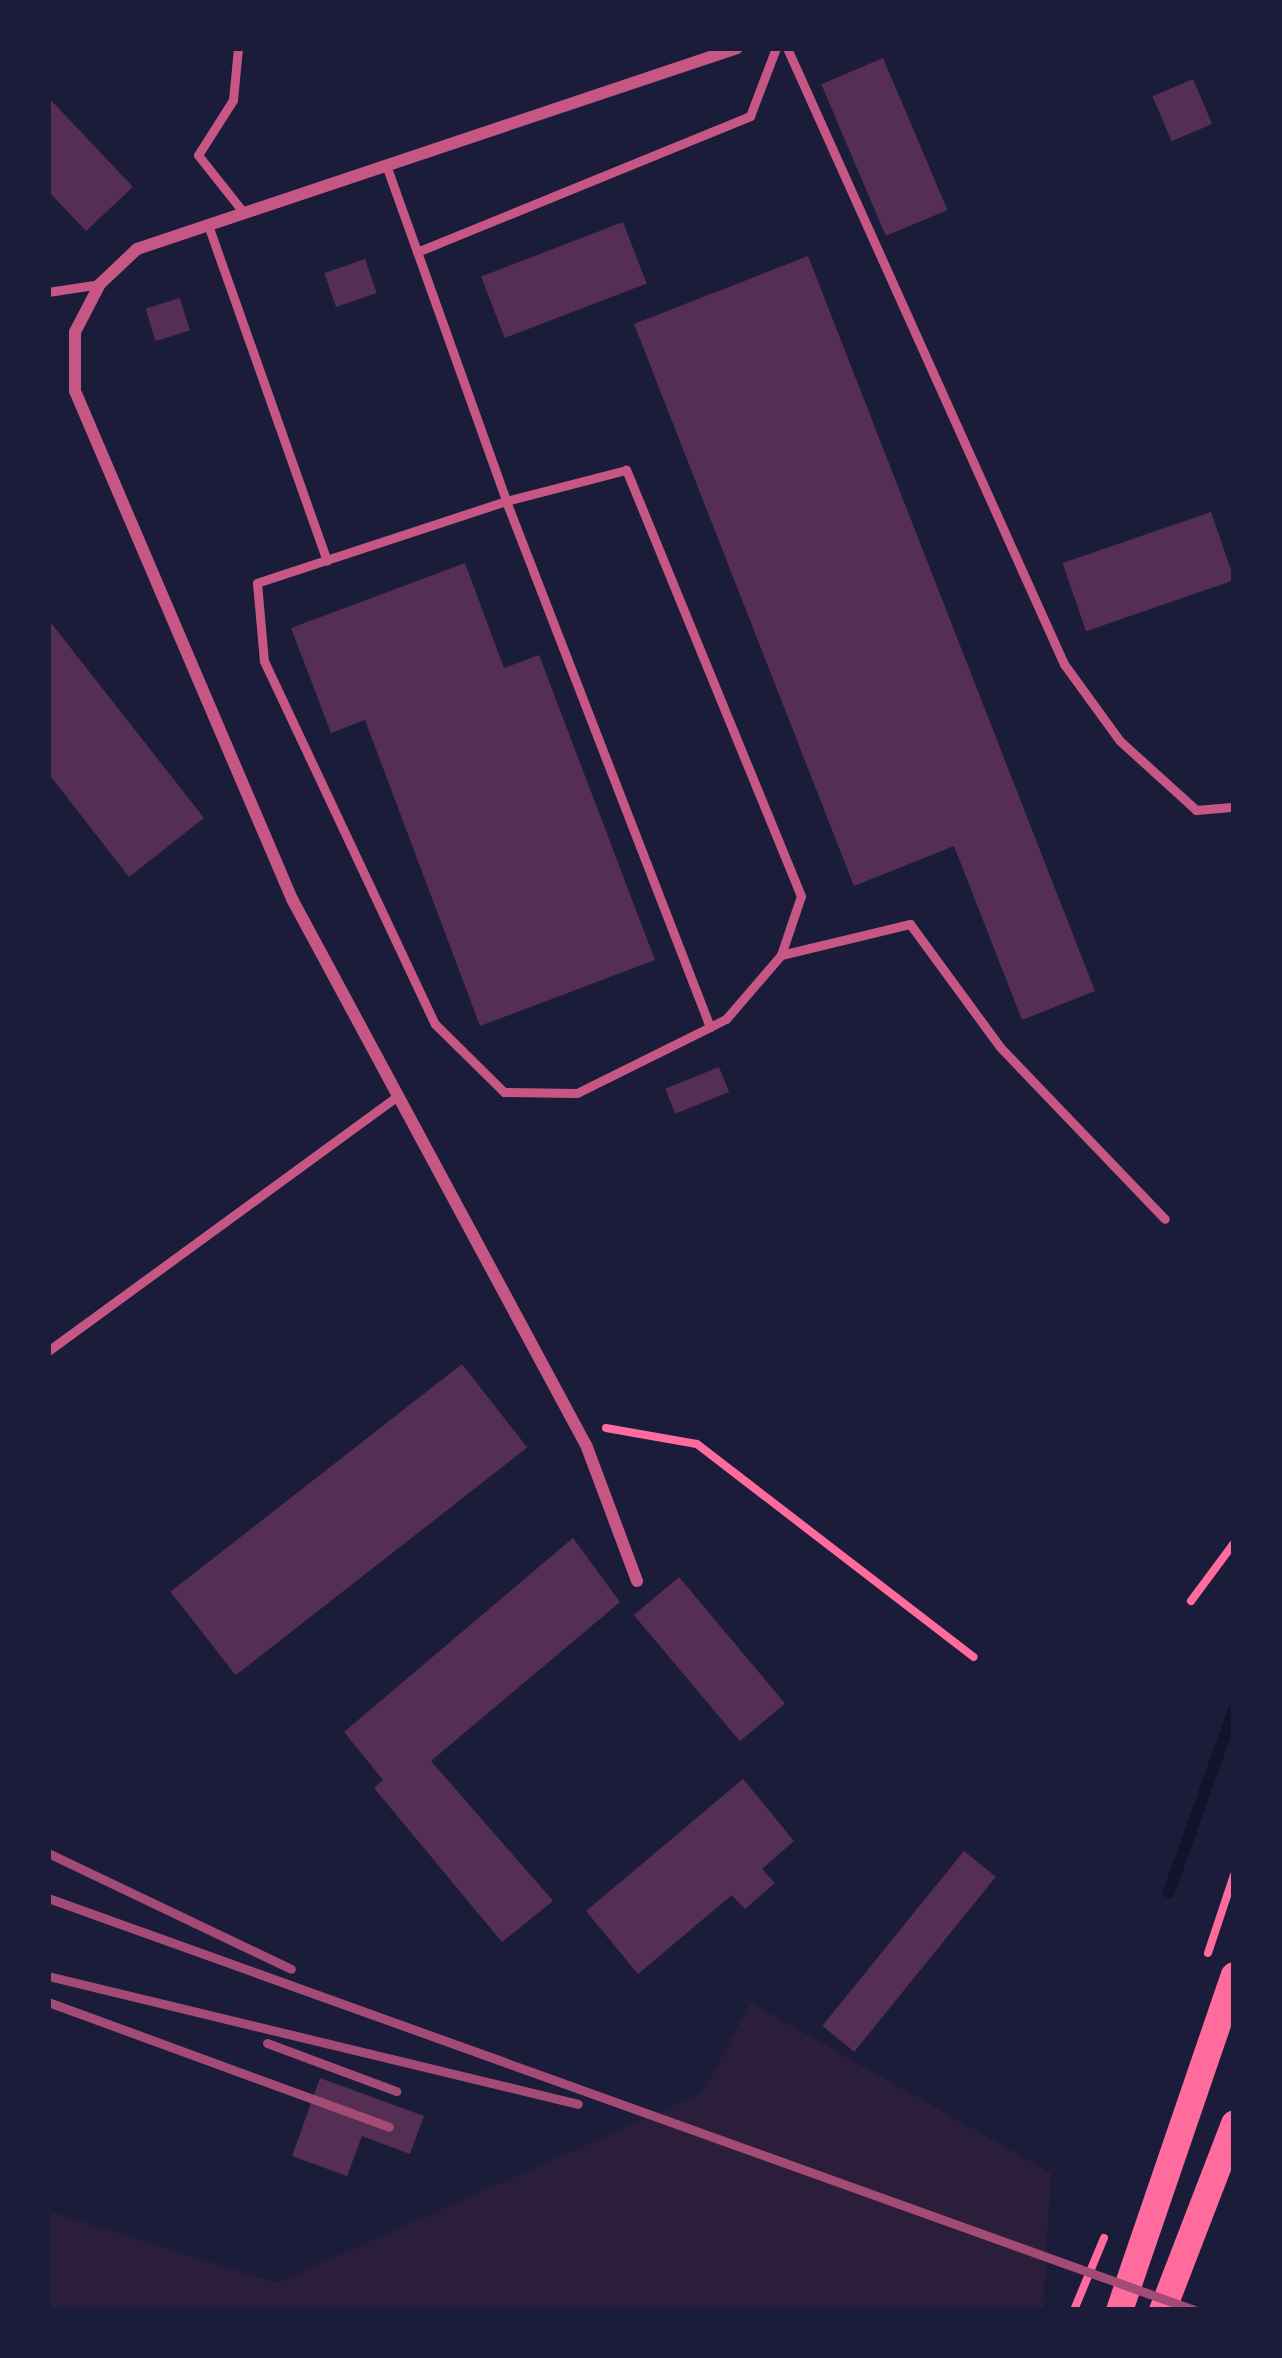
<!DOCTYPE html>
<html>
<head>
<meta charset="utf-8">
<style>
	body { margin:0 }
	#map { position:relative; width:1282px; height:2358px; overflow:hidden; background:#1b1b3a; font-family:"IBM Plex Sans",sans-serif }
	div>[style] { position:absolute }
	.green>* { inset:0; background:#2a1e3b }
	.stream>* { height:12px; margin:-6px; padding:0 6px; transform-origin:6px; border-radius:6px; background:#12122b }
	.building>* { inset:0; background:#542f53; transform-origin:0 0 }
	.path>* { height:8px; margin:-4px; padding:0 4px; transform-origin:4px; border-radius:4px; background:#ff6b9d }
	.service>* { height:9px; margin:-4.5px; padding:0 4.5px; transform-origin:4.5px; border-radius:4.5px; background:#c65784 }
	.minor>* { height:12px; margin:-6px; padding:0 6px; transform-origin:6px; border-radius:6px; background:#c65784 }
	.primary>* { height:27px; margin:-13.5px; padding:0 13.5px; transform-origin:13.5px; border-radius:13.5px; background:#ff6b9d }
	.rail>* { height:9px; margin:-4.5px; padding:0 4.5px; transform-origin:4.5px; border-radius:4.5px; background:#a44b75 }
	span { translate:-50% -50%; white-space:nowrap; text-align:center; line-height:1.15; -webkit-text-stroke:10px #1b1b3a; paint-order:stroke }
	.frame { position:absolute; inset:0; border:51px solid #1b1b3a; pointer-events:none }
</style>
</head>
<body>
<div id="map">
	<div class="green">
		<div style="clip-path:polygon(751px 2003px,1051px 2173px,1043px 2310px,48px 2310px,48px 2211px,277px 2283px,702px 2093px)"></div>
	</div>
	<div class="stream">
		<div style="left:1169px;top:1892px;width:194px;rotate:-70.4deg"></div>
	</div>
	<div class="building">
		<div style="left:883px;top:58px;width:165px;height:67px;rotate:67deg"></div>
		<div style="left:1193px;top:79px;width:49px;height:44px;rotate:67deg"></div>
		<div style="clip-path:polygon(48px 97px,133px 187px,86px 231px,48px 191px)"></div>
		<div style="left:623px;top:222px;width:66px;height:152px;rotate:69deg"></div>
		<div style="clip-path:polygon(808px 256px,1095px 991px,1022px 1020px,954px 846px,854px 886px,634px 324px)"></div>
		<div style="left:365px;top:259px;width:36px;height:43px;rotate:71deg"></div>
		<div style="left:180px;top:298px;width:34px;height:36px;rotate:73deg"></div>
		<div style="left:1211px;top:512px;width:72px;height:157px;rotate:71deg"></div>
		<div style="clip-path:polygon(465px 563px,504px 668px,539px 655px,655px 960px,480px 1026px,365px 720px,331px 733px,291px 628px)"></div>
		<div style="clip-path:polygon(48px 619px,204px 818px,129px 877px,48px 773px)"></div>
		<div style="left:719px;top:1067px;width:27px;height:58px;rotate:68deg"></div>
		<div style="left:462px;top:1364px;width:106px;height:370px;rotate:52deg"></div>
		<div style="clip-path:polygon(573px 1538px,620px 1602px,431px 1761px,553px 1901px,502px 1942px,374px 1788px,383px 1780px,344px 1732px)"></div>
		<div style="left:679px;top:1577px;width:165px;height:59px;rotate:50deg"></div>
		<div style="clip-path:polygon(743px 1779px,794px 1841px,762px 1869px,775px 1883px,745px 1909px,732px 1895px,638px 1974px,586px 1911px)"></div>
		<div style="left:964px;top:1851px;width:41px;height:225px;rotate:39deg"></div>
		<div style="clip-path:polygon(320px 2078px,424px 2116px,410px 2154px,362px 2136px,347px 2176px,292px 2156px)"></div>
	</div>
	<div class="path">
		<div style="left:606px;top:1428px;width:92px;rotate:10deg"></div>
		<div style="left:697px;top:1444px;width:349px;rotate:37.6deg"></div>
		<div style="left:1191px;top:1601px;width:72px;rotate:-53.4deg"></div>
		<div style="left:1208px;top:1953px;width:82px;rotate:-71.6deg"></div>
		<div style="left:1074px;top:2310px;width:78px;rotate:-67.4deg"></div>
	</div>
	<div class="service">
		<div style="left:238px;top:48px;width:52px;rotate:95.5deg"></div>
		<div style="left:233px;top:100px;width:65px;rotate:122.5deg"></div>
		<div style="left:198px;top:155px;width:74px;rotate:51.6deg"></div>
		<div style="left:787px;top:48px;width:675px;rotate:65.79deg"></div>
		<div style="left:1064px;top:664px;width:95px;rotate:54deg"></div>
		<div style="left:1120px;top:741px;width:103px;rotate:42.2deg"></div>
		<div style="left:1196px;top:810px;width:38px;rotate:-5deg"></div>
		<div style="left:386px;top:165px;width:357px;rotate:70.3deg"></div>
		<div style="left:506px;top:501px;width:262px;rotate:161.8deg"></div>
		<div style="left:257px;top:583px;width:78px;rotate:84.9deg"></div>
		<div style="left:264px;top:661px;width:401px;rotate:64.8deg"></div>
		<div style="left:435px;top:1024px;width:97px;rotate:44.6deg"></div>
		<div style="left:504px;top:1092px;width:73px;rotate:0.8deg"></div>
		<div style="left:577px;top:1093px;width:148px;rotate:-26.4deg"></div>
		<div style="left:710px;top:1027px;width:18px;rotate:-27deg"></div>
		<div style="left:726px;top:1019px;width:84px;rotate:-49.3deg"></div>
		<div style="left:781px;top:955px;width:62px;rotate:-71.3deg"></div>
		<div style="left:801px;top:896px;width:461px;rotate:-112.3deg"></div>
		<div style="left:626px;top:470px;width:124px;rotate:165.5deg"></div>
		<div style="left:506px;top:501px;width:564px;rotate:68.8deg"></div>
		<div style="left:208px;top:225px;width:356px;rotate:70.5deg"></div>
		<div style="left:417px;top:252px;width:360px;rotate:-22.2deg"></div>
		<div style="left:750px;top:116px;width:73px;rotate:-69.1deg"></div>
		<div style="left:48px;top:292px;width:53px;rotate:-8.7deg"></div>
		<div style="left:781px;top:955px;width:133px;rotate:-13.5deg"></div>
		<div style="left:910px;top:924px;width:152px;rotate:53.8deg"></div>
		<div style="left:1000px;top:1047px;width:238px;rotate:46.2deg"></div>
		<div style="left:48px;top:1351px;width:429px;rotate:-36.1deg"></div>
	</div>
	<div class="minor">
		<div style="left:637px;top:1581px;width:143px;rotate:-110.5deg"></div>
		<div style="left:587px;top:1447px;width:622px;rotate:-118.29deg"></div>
		<div style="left:292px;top:899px;width:552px;rotate:-113.13deg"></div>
		<div style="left:75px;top:391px;width:59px;rotate:-90deg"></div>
		<div style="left:75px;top:332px;width:54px;rotate:-62.5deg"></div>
		<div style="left:100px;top:284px;width:51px;rotate:-43.4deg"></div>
		<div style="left:137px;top:249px;width:633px;rotate:-18.52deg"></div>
	</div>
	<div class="primary">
		<div style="left:1119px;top:2310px;width:354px;rotate:-71.1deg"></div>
		<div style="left:1162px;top:2310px;width:200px;rotate:-68.9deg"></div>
	</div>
	<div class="rail">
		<div style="left:48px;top:1853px;width:269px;rotate:25.5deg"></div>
		<div style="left:48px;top:1898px;width:1218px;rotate:19.77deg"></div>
		<div style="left:48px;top:1976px;width:545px;rotate:13.58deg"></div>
		<div style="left:48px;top:2002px;width:363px;rotate:20.1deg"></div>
		<div style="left:267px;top:2043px;width:138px;rotate:20.4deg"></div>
	</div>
	<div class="frame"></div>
</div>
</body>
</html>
